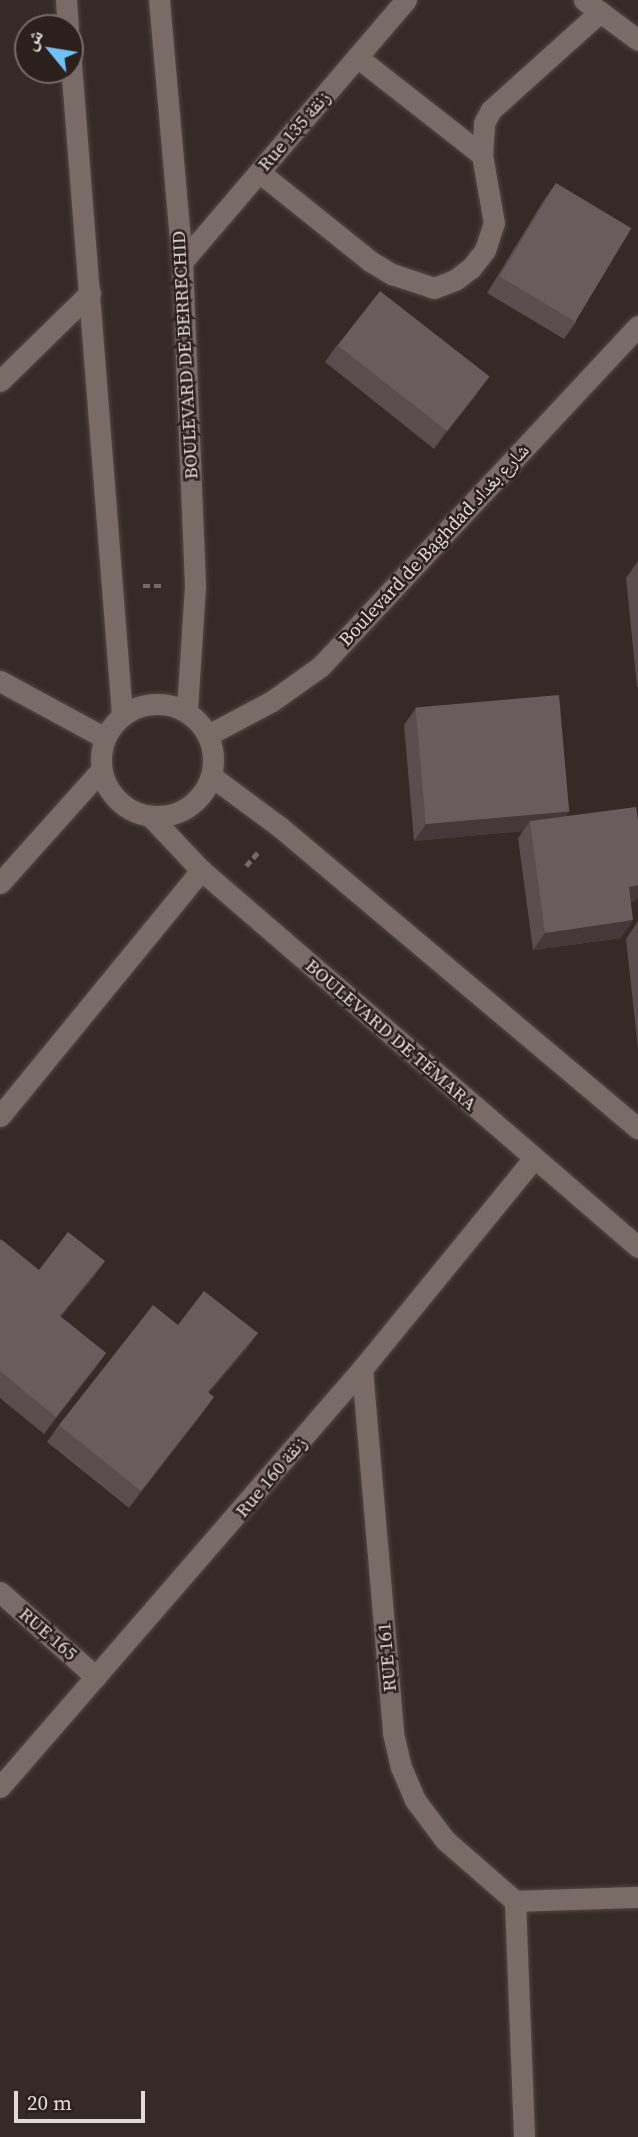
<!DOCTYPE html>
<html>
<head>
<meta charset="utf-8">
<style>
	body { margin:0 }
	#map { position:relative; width:638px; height:2137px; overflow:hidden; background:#362a26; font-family:"Source Serif 4","Noto Naskh Arabic",serif }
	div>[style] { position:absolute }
	.path>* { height:4.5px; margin-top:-2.25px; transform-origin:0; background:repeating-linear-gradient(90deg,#756a66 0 7px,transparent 0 10.5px) }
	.roads { filter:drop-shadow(0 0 2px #504743) drop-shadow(0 0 2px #504743) }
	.minor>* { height:21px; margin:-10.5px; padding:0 10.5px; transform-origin:10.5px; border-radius:10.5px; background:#796c67 }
	.tertiary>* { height:21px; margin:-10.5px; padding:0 10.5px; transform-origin:10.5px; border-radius:10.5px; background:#796c67 }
	.tertiary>.ring { margin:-10.5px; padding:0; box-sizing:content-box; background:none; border:21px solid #796c67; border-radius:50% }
	.wall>* { inset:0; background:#594d4e }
	.shaded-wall>* { inset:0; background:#453838 }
	.building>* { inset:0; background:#685c5d; transform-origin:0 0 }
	span { translate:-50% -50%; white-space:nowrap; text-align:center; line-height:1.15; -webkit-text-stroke:5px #2c201d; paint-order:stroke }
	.street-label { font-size:19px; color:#e2dad7 }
	.north { position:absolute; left:14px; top:14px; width:70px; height:70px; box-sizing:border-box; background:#2c201d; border:2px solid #756a67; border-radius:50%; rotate:300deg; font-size:19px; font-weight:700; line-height:28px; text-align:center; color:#e2dad7 }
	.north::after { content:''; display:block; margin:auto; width:24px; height:32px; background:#70c2f4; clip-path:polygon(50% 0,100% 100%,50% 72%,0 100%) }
	.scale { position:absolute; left:14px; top:2091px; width:131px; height:32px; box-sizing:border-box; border:4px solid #e2dad7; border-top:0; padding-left:9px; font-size:21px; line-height:24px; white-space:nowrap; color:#e2dad7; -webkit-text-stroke:5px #2c201d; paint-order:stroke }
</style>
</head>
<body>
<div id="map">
	<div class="path">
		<div style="left:143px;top:586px;width:19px"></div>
		<div style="left:246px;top:866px;width:20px;rotate:-49deg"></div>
	</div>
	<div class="roads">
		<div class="minor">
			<div style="left:584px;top:0;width:67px;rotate:36.5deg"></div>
			<div style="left:357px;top:57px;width:159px;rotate:38.1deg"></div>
			<div style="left:259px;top:172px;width:142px;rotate:38.7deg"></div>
			<div style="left:370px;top:261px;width:26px;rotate:31deg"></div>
			<div style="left:392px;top:274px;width:44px;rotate:18.4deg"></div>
			<div style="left:434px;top:288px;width:22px;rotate:-21deg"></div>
			<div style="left:455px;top:280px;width:20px;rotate:-37deg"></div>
			<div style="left:471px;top:268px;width:23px;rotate:-52deg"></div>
			<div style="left:485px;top:250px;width:28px;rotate:-72deg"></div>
			<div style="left:494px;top:223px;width:69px;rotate:-100deg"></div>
			<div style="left:482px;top:155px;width:32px;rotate:-86deg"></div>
			<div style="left:484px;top:123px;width:15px;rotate:-62deg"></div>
			<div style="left:491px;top:110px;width:147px;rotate:-42deg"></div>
			<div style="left:182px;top:262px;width:345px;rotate:-49.5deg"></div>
			<div style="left:0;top:381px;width:126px;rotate:-44.4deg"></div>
			<div style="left:0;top:883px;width:152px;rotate:-48.2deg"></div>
			<div style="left:0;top:1116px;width:318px;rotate:-50.7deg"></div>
			<div style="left:362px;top:1369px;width:365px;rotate:85.1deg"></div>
			<div style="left:393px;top:1733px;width:35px;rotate:77deg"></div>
			<div style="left:401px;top:1767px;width:36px;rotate:67deg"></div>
			<div style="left:415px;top:1800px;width:50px;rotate:53.1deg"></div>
			<div style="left:445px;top:1840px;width:93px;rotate:41.1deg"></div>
			<div style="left:0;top:1592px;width:128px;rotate:41.5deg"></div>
			<div style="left:0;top:1787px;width:553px;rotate:-49.11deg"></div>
			<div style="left:362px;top:1369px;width:271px;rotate:-50.8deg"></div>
			<div style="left:515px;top:1901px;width:236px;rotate:87.8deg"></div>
			<div style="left:515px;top:1901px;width:123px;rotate:-1.9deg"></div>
		</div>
		<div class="tertiary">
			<div style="left:66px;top:0;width:28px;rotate:86deg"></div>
			<div style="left:159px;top:0;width:263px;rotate:85deg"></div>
			<div style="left:182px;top:262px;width:324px;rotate:87.7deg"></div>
			<div style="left:195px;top:586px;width:125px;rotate:93.7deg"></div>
			<div style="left:70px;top:51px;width:666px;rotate:85.52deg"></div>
			<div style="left:0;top:681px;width:119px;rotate:28.5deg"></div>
			<div class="ring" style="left:101px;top:704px;width:91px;height:91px"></div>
			<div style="left:208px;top:735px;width:72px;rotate:-28deg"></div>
			<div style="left:272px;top:701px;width:60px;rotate:-35.5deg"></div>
			<div style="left:321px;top:666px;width:465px;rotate:-47deg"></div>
			<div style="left:211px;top:776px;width:86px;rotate:36.5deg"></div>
			<div style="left:280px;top:827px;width:468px;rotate:40.1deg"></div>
			<div style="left:151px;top:817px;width:73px;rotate:46.7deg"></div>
			<div style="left:201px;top:870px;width:577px;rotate:40.78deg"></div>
		</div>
	</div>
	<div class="wall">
		<div style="clip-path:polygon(556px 183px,576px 322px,564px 339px,487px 293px,544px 200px)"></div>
		<div style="clip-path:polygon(337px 345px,477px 394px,434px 449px,325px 362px)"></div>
		<div style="clip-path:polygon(638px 561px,638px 687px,637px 687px,626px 578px)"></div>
		<div style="clip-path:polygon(416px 708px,566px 816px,638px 820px,638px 897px,635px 901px,631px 902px,621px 938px,533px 950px,518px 838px,523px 831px,414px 841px,404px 725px)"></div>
		<div style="clip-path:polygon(638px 921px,638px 1049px,626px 939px)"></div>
		<div style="clip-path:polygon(0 1241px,39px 1270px,105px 1261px,93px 1278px,61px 1317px,106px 1353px,94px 1370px,44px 1434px,0 1398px)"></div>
		<div style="clip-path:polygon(178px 1325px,258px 1333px,246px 1350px,209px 1393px,214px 1397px,202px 1414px,129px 1508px,47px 1442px,59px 1425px)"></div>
	</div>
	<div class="shaded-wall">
		<div style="clip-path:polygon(489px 377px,477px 394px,434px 449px,446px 431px)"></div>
		<div style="clip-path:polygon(570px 811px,558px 828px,530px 821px,523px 831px,414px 841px,426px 824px)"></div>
		<div style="clip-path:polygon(638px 885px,638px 897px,635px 901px,617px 904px,629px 887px)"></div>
		<div style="clip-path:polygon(633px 920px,621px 938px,533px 950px,545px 933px)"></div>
		<div style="clip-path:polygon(105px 1261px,93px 1278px,48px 1334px,60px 1316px)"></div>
		<div style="clip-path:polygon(258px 1333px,246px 1350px,196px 1409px,208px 1392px)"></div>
		<div style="clip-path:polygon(106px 1353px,94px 1370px,44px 1434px,56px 1417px)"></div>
		<div style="clip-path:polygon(214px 1397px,202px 1414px,129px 1508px,141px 1491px)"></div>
	</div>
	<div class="building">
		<div style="left:556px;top:183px;width:88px;height:109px;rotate:31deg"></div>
		<div style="left:380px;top:291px;width:139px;height:69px;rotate:38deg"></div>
		<div style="left:559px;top:695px;width:117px;height:144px;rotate:85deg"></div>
		<div style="clip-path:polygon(636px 807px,638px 820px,638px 885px,629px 887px,633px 920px,545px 933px,530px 821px)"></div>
		<div style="clip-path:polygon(68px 1232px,105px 1261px,60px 1316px,106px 1353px,56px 1417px,0 1371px,0 1241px,1px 1239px,39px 1270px)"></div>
		<div style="clip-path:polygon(204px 1291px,258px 1333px,208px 1392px,214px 1397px,141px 1491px,59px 1425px,153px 1305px,178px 1325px)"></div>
	</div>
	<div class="street-label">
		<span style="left:294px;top:131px;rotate:-49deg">Rue 135 زنقة</span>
		<span style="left:185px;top:355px;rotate:-93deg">BOULEVARD DE BERRECHID</span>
		<span style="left:434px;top:545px;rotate:-47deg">Boulevard de Baghdad شارع بغداد</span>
		<span style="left:391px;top:1035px;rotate:41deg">BOULEVARD DE TÉMARA</span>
		<span style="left:271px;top:1477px;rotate:-50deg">Rue 160 زنقة</span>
		<span style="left:48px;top:1634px;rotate:41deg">RUE 165</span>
		<span style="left:387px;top:1657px;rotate:-95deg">RUE 161</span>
	</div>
	<div class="north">ش</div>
	<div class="scale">20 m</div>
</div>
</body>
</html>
